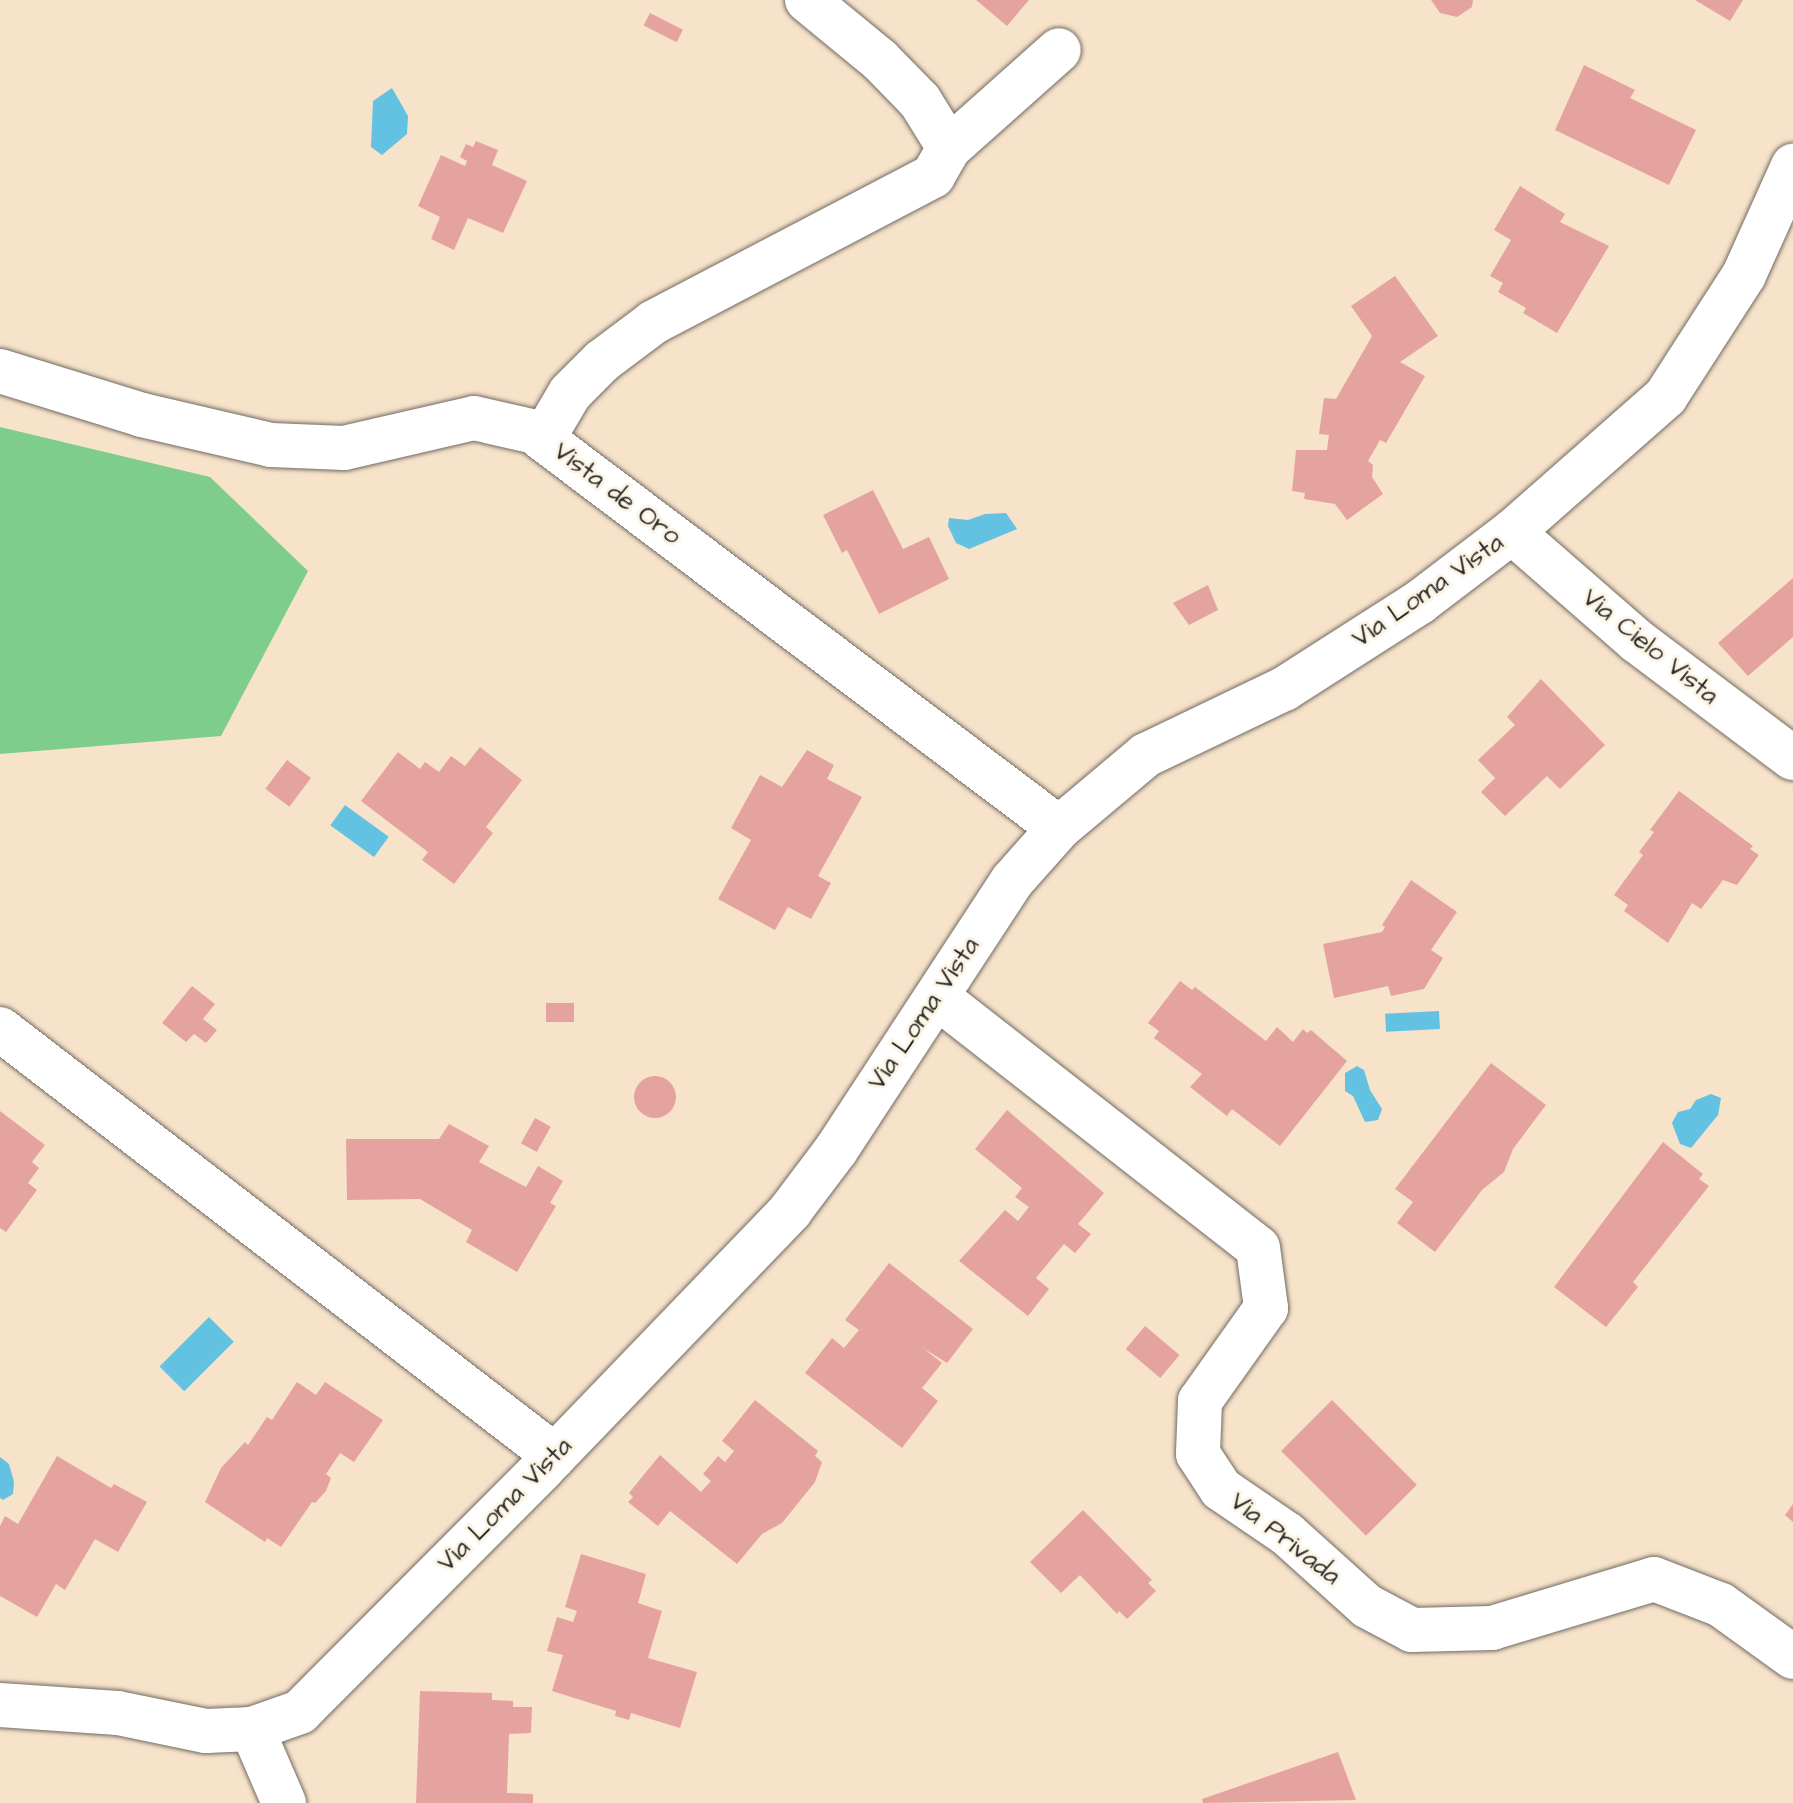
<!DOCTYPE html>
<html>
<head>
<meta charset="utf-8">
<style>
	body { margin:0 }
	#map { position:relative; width:1793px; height:1803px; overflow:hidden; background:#f7e3ca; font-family:"Architects Daughter",sans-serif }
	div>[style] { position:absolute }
	.green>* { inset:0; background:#7fcd8c }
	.water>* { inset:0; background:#63c1e1; transform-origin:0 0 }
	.building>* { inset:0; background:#e5a39f; transform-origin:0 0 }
	.round { border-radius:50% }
	.roads { filter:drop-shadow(0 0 2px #726b63) drop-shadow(0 0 2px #726b63) }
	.minor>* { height:44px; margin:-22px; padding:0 22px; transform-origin:22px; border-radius:22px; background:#fff }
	span { translate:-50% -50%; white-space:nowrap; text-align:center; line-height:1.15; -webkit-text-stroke:6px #fcf5e5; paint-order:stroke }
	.street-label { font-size:26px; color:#2b2b2b }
</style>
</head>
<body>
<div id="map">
	<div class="green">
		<div style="clip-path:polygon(0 427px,210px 477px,308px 571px,221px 736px,0 754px)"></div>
	</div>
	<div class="water">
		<div style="clip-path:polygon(392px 88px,408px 116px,407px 134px,382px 155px,371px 147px,373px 101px)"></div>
		<div style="clip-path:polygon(1006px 513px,1017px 529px,969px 549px,956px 543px,948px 526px,949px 518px,968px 520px,985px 514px)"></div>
		<div style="left:345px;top:805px;width:54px;height:25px;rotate:36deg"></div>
		<div style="left:1439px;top:1011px;width:18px;height:54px;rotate:87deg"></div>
		<div style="clip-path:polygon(1357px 1066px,1364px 1070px,1370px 1090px,1382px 1109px,1378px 1120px,1365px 1122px,1353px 1096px,1345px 1091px,1345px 1073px)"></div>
		<div style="clip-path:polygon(1711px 1094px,1721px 1098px,1718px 1115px,1691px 1148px,1680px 1144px,1672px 1123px,1678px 1112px,1690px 1109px,1696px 1100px)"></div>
		<div style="left:209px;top:1317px;width:35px;height:70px;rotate:45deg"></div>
		<div style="clip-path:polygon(0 1457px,9px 1464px,14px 1482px,13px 1494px,3px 1500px,0 1498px)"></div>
	</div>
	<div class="building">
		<div style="clip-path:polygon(976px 0,1029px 0,1007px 26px)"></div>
		<div style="clip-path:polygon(1431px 0,1473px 0,1472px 7px,1457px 17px,1440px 13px)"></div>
		<div style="clip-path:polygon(1695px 0,1743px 0,1730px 21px)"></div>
		<div style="left:650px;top:13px;width:37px;height:14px;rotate:27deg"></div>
		<div style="clip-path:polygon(1584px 65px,1635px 90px,1630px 98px,1696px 130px,1669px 185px,1555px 130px)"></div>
		<div style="clip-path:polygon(476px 141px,498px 150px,492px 165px,527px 181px,503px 233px,468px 218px,454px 250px,431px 239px,440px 217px,418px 206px,441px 155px,465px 166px,467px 161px,460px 157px,466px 144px,473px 147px)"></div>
		<div style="clip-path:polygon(1520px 186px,1565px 214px,1560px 222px,1609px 246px,1557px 333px,1523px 313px,1526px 308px,1498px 292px,1503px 283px,1490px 276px,1511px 240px,1494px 230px)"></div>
		<div style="clip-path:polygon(1395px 276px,1438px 336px,1400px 362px,1425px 376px,1386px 443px,1380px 440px,1368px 461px,1373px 465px,1372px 477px,1383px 494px,1347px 520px,1335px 504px,1304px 499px,1305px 493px,1292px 491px,1296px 450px,1327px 450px,1329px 435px,1319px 434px,1324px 398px,1336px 399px,1372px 336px,1351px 306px)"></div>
		<div style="clip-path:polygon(873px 490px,903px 549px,929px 537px,949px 579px,879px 614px,847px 550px,842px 553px,823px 515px)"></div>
		<div style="clip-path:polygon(1793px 578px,1793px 637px,1748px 676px,1718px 643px)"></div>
		<div style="clip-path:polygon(1208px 585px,1218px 610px,1189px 625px,1173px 603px)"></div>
		<div style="clip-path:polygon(1541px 679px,1605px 745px,1560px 789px,1547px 776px,1505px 816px,1481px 792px,1495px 778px,1478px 760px,1515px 725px,1507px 717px)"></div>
		<div style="clip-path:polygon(480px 747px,522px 780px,486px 827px,493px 833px,454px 884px,422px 860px,428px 852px,361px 801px,398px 752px,420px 769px,425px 762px,439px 772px,451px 756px,465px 766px)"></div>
		<div style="clip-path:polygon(807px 750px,834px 765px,827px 779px,862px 797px,818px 876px,831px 883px,811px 919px,788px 907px,775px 930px,718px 899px,751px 840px,731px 828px,760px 775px,782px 787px)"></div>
		<div style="left:287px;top:760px;width:30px;height:36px;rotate:37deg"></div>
		<div style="clip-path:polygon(1679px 791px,1753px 846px,1750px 849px,1759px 855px,1737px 885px,1723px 880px,1701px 909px,1692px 903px,1668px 943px,1624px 911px,1628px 905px,1614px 895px,1643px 855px,1639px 852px,1654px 832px,1650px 830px)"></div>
		<div style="clip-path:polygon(1411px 880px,1457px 912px,1431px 950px,1443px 958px,1424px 989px,1391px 996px,1388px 986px,1334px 998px,1323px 944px,1382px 932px,1385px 927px,1382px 925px)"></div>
		<div style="clip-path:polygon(1180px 981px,1192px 990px,1195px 987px,1266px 1041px,1277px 1027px,1293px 1042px,1303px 1029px,1307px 1033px,1311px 1030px,1347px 1061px,1280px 1146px,1232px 1109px,1227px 1116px,1190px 1087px,1202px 1074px,1154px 1038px,1159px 1031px,1148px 1023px)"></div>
		<div style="clip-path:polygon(192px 986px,215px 1004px,203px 1019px,217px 1030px,206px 1043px,194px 1034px,186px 1042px,162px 1023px)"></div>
		<div style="left:574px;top:1003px;width:19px;height:28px;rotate:90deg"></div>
		<div style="clip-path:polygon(1491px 1063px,1546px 1105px,1513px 1149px,1504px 1172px,1482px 1190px,1435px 1252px,1397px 1223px,1413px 1202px,1395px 1189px)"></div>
		<div class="round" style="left:634px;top:1076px;width:42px;height:42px"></div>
		<div style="clip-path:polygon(1007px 1110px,1104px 1193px,1078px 1224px,1091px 1234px,1075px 1253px,1064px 1244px,1036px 1278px,1049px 1289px,1028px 1316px,959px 1261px,1005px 1210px,1018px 1221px,1029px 1207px,1015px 1197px,1022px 1188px,975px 1149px)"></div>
		<div style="clip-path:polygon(0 1111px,45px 1145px,32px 1162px,39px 1168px,28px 1183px,37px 1190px,6px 1232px,0 1228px)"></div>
		<div style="left:535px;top:1118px;width:18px;height:29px;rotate:29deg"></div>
		<div style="clip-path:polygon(449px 1124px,489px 1146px,479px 1162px,526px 1187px,538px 1166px,563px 1181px,550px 1203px,556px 1206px,517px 1272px,466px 1242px,472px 1230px,420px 1199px,347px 1200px,346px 1139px,439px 1139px)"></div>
		<div style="clip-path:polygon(1663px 1142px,1703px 1174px,1699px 1179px,1709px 1186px,1633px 1282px,1638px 1287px,1606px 1327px,1554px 1287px)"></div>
		<div style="clip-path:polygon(889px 1263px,973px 1329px,947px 1363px,923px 1348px,942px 1363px,922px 1388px,938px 1401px,902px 1448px,805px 1373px,832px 1338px,844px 1348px,859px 1330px,845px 1320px)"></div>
		<div style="left:1145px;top:1326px;width:45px;height:30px;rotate:40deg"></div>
		<div style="clip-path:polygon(297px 1382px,316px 1395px,325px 1382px,383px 1420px,354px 1462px,340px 1453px,326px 1474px,331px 1478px,326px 1491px,315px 1503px,312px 1502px,281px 1547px,267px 1538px,265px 1542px,205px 1502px,221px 1468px,245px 1442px,248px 1445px,267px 1417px,272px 1420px)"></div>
		<div style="clip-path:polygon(755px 1400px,818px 1451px,815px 1456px,822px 1462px,815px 1482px,782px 1523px,762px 1534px,737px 1564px,670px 1511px,658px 1526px,628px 1502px,633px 1497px,629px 1493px,660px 1455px,701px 1492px,711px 1481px,703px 1474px,718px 1456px,725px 1462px,734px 1451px,722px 1441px)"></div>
		<div style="left:1332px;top:1400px;width:120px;height:72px;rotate:45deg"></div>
		<div style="clip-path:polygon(57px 1456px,111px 1488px,114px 1484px,147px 1502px,118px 1552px,95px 1539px,65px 1590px,56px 1584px,37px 1617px,0 1596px,0 1526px,5px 1516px,18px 1524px)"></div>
		<div style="clip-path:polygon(1793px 1504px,1793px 1522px,1785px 1515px)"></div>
		<div style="clip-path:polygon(1083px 1510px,1152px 1580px,1148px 1583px,1156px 1591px,1127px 1619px,1119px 1611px,1117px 1614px,1080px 1575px,1061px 1593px,1030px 1562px)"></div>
		<div style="clip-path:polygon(581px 1554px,646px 1574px,638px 1603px,662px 1611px,648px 1658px,697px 1672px,680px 1728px,631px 1713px,629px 1720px,615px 1716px,616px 1711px,552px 1691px,563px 1655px,547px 1651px,557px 1617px,573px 1622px,577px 1611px,565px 1607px)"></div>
		<div style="clip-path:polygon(420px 1691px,492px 1693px,492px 1700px,513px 1701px,513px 1707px,532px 1707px,531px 1733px,509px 1734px,507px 1793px,533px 1794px,533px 1803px,416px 1803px)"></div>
		<div style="clip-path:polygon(1338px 1752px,1356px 1800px,1203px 1803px,1202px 1799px)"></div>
	</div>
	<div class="roads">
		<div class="minor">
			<div style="left:807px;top:0;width:94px;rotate:39.4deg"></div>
			<div style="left:880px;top:60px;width:57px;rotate:45.7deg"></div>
			<div style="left:920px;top:101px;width:55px;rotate:58.3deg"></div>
			<div style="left:949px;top:148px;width:32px;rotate:120deg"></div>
			<div style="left:933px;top:176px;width:315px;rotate:152.4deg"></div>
			<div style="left:654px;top:322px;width:65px;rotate:143.1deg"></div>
			<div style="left:602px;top:361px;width:45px;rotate:135deg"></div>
			<div style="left:570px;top:393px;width:53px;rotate:120.4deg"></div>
			<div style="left:543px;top:439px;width:646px;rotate:37.01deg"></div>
			<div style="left:949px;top:148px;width:147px;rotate:-41.7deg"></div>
			<div style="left:0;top:371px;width:149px;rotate:17.2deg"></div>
			<div style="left:142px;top:415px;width:132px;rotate:13.1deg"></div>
			<div style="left:271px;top:445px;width:73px;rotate:2.4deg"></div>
			<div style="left:344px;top:448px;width:133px;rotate:-13deg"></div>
			<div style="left:474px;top:418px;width:63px;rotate:12.9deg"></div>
			<div style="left:535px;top:432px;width:11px;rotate:41deg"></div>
			<div style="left:1512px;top:532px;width:166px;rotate:41.1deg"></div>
			<div style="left:1637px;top:641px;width:195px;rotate:36.9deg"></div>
			<div style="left:937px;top:997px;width:407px;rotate:38deg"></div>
			<div style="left:1258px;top:1248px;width:61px;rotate:82.4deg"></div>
			<div style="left:1266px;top:1308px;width:114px;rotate:125.4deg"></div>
			<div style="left:1200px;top:1401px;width:53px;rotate:92.2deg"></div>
			<div style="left:1198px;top:1454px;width:42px;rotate:56.7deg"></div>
			<div style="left:1221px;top:1489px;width:80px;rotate:34.3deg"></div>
			<div style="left:1287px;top:1534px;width:108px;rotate:42deg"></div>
			<div style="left:1367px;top:1606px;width:51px;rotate:28.1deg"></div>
			<div style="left:1412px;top:1630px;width:80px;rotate:-1.4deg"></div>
			<div style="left:1492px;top:1628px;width:169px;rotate:-16.8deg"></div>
			<div style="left:1654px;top:1579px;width:72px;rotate:21.2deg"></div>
			<div style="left:1721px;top:1605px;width:89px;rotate:35.8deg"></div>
			<div style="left:0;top:1029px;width:700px;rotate:37.57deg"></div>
			<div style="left:0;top:1705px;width:118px;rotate:3.9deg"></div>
			<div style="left:118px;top:1713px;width:90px;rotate:11.6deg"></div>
			<div style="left:206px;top:1731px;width:46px;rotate:-2.5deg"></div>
			<div style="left:252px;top:1729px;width:51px;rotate:-19.5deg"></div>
			<div style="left:300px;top:1712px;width:343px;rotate:-45.1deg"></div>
			<div style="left:542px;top:1469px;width:358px;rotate:-46.1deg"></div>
			<div style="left:790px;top:1211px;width:76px;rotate:-53deg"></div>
			<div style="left:836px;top:1150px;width:321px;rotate:-56.8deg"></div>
			<div style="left:1012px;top:881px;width:71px;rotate:-48.4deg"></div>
			<div style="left:1059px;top:828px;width:114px;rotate:-40deg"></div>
			<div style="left:1146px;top:755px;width:153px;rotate:-25.6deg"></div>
			<div style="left:1284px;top:689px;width:161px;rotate:-32.6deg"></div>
			<div style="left:1420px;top:602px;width:116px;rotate:-37.3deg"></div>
			<div style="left:1512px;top:532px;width:205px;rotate:-41.4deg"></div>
			<div style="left:1666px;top:396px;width:144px;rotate:-57.2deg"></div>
			<div style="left:1744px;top:275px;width:120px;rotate:-65.8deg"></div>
			<div style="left:252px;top:1729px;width:81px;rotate:66.6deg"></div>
		</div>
	</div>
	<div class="street-label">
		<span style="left:617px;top:494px;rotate:37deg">Vista de Oro</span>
		<span style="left:1428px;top:591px;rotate:-35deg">Via Loma Vista</span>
		<span style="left:1650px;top:647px;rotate:39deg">Via Cielo Vista</span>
		<span style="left:924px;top:1014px;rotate:-56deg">Via Loma Vista</span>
		<span style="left:505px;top:1505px;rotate:-45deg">Via Loma Vista</span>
		<span style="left:1285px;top:1539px;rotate:38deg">Via Privada</span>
	</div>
</div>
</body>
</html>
